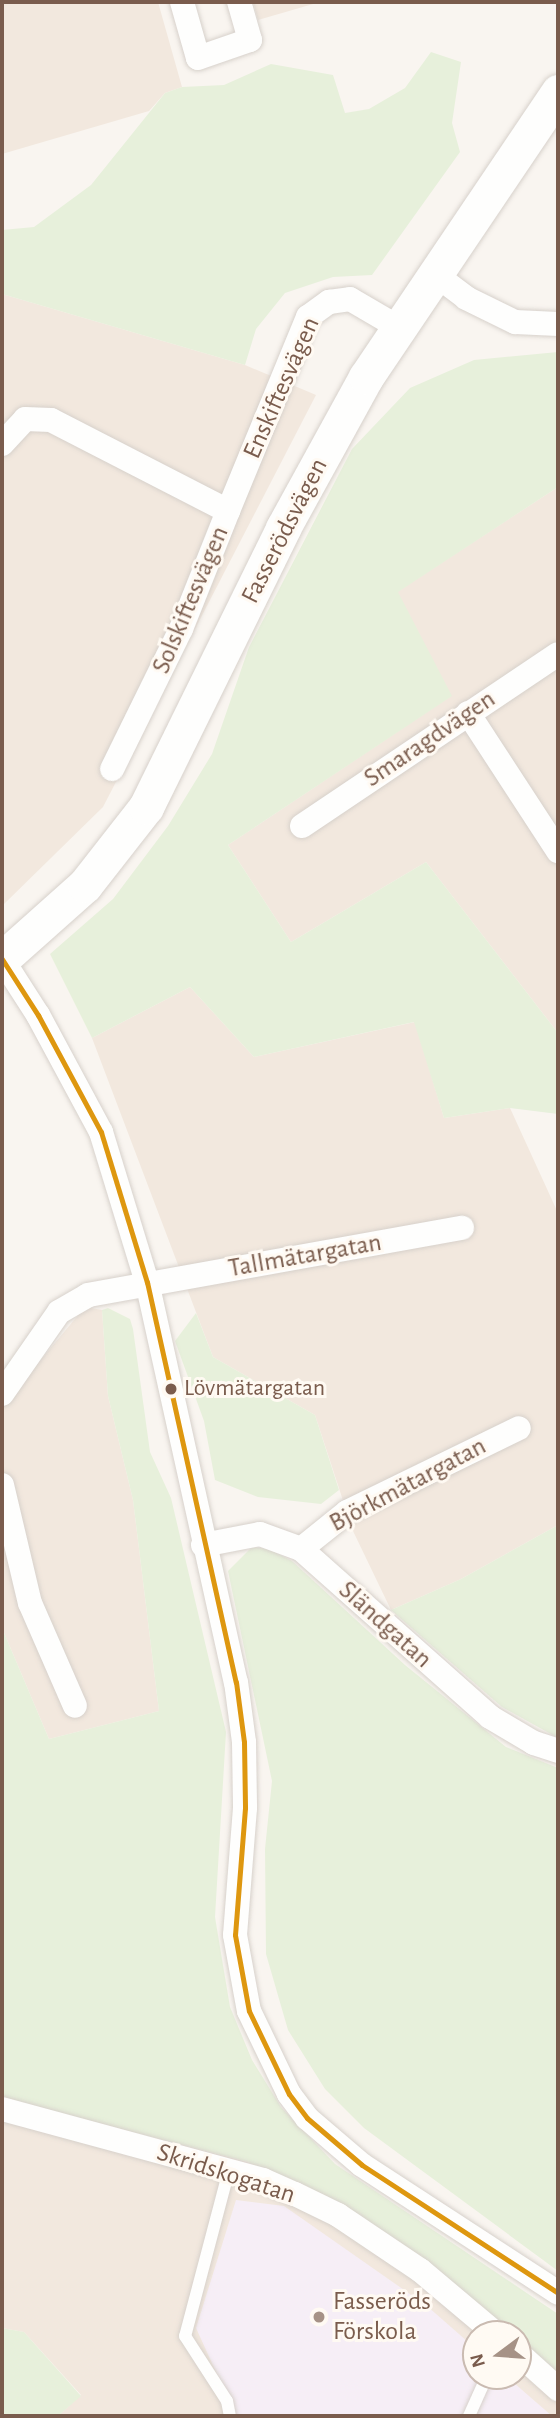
<!DOCTYPE html>
<html>
<head>
<meta charset="utf-8">
<style>
	body { margin:0 }
	#map { position:relative; width:560px; height:2418px; overflow:hidden; background:#f9f5f0; font-family:"Alegreya Sans",sans-serif }
	div>[style] { position:absolute }
	.residential>* { inset:0; background:#f2e8de }
	.education>* { inset:0; background:#f6eef6 }
	.green>* { inset:0; background:#e7f0db }
	.roads { filter:drop-shadow(0 0 2px #d7d1cb) drop-shadow(0 0 2px #d7d1cb) }
	.lane>* { height:12px; margin:-6px; padding:0 6px; transform-origin:6px; border-radius:6px; background:#fefefd }
	.street>* { height:24px; margin:-12px; padding:0 12px; transform-origin:12px; border-radius:12px; background:#fefefd }
	.secondary>* { height:35px; margin:-17.5px; padding:0 17.5px; transform-origin:17.5px; border-radius:17.5px; background:#fefefd }
	.bus-1>* { height:5px; margin:-2.5px; padding:0 2.5px; transform-origin:2.5px; border-radius:2.5px; background:#de970f }
	.dots>* { width:19px; height:19px; translate:-50% -50%; box-sizing:border-box; border:4px solid #fffaf3; border-radius:50% }
	span { translate:-50% -50%; white-space:nowrap; text-align:center; line-height:1.15; -webkit-text-stroke:6px #fffaf3; paint-order:stroke }
	.bus-label { font-size:24px; color:#7a5c4d }
	.left { translate:0 -50%; text-align:left }
	.street-label { font-size:26px; color:#7a5c4d }
	.poi-label { font-size:26px; color:#7a5c4d }
	.frame { position:absolute; inset:0; border:4px solid #7a5c4d; pointer-events:none }
	.north { position:absolute; left:462px; top:2320px; width:70px; height:70px; box-sizing:border-box; background:#fffaf3; border:2px solid #cabbb1; border-radius:50%; rotate:254deg; font-size:19px; font-weight:700; line-height:28px; text-align:center; color:#7a5c4d }
	.north::after { content:''; display:block; margin:auto; width:24px; height:32px; background:#a69286; clip-path:polygon(50% 0,100% 100%,50% 72%,0 100%) }
</style>
</head>
<body>
<div id="map">
	<div class="residential">
		<div style="clip-path:polygon(2px 2px,158px 2px,182px 87px,165px 93px,149px 111px,2px 154px)"></div>
		<div style="clip-path:polygon(253px 2px,320px 2px,258px 20px)"></div>
		<div style="clip-path:polygon(2px 294px,245px 365px,316px 395px,103px 807px,2px 906px)"></div>
		<div style="clip-path:polygon(558px 487px,558px 1033px,426px 862px,291px 942px,228px 845px,451px 696px,397px 592px)"></div>
		<div style="clip-path:polygon(190px 987px,254px 1057px,415px 1022px,444px 1118px,510px 1108px,558px 1213px,558px 1525px,461px 1579px,391px 1610px,353px 1531px,315px 1415px,213px 1357px,92px 1038px)"></div>
		<div style="clip-path:polygon(85px 1307px,102px 1310px,108px 1396px,133px 1500px,159px 1711px,49px 1739px,2px 1628px,2px 1382px,29px 1374px)"></div>
		<div style="clip-path:polygon(2px 2098px,248px 2162px,291px 2185px,493px 2316px,509px 2334px,476px 2334px,476px 2376px,518px 2376px,518px 2344px,558px 2377px,558px 2416px,58px 2416px,81px 2395px,24px 2332px,2px 2328px)"></div>
	</div>
	<div class="education">
		<div style="clip-path:polygon(236px 2200px,284px 2206px,427px 2306px,476px 2349px,476px 2376px,506px 2376px,552px 2416px,236px 2416px,196px 2328px)"></div>
	</div>
	<div class="green">
		<div style="clip-path:polygon(431px 52px,461px 62px,452px 123px,460px 152px,372px 275px,333px 277px,285px 293px,256px 329px,245px 365px,2px 294px,2px 230px,34px 227px,91px 185px,165px 93px,182px 87px,224px 85px,271px 64px,333px 75px,345px 113px,369px 109px,405px 88px)"></div>
		<div style="clip-path:polygon(558px 352px,558px 487px,398px 592px,452px 696px,228px 845px,291px 942px,426px 862px,558px 1033px,558px 1114px,510px 1108px,444px 1118px,414px 1022px,254px 1057px,190px 987px,92px 1038px,50px 954px,113px 899px,168px 826px,212px 754px,249px 647px,352px 449px,410px 388px,474px 360px)"></div>
		<div style="clip-path:polygon(108px 1308px,130px 1319px,133px 1329px,150px 1452px,171px 1498px,226px 1732px,215px 1917px,230px 2007px,252px 2060px,281px 2107px,335px 2164px,558px 2314px,558px 2377px,518px 2344px,518px 2334px,509px 2334px,493px 2316px,248px 2162px,2px 2098px,2px 1628px,49px 1739px,159px 1711px,133px 1500px,108px 1396px,102px 1310px)"></div>
		<div style="clip-path:polygon(196px 1313px,213px 1357px,315px 1415px,339px 1490px,321px 1504px,258px 1497px,215px 1480px,204px 1421px,175px 1341px)"></div>
		<div style="clip-path:polygon(558px 1525px,558px 1738px,502px 1707px,391px 1610px,461px 1579px)"></div>
		<div style="clip-path:polygon(252px 1547px,269px 1549px,292px 1561px,405px 1665px,506px 1747px,558px 1768px,558px 2271px,364px 2128px,325px 2089px,288px 2030px,266px 1954px,265px 1849px,272px 1781px,228px 1571px)"></div>
		<div style="clip-path:polygon(2px 2328px,24px 2332px,81px 2396px,58px 2416px,2px 2416px)"></div>
	</div>
	<div class="roads">
		<div class="lane">
			<div style="left:229px;top:2170px;width:172px;rotate:104.8deg"></div>
			<div style="left:185px;top:2336px;width:77px;rotate:57.1deg"></div>
			<div style="left:227px;top:2401px;width:15px;rotate:79deg"></div>
			<div style="left:469px;top:2416px;width:44px;rotate:-65.8deg"></div>
		</div>
		<div class="street">
			<div style="left:182px;top:2px;width:58px;rotate:74.1deg"></div>
			<div style="left:198px;top:58px;width:55px;rotate:-19.1deg"></div>
			<div style="left:250px;top:40px;width:40px;rotate:-106deg"></div>
			<div style="left:436px;top:275px;width:38px;rotate:37deg"></div>
			<div style="left:466px;top:298px;width:55px;rotate:26.1deg"></div>
			<div style="left:515px;top:322px;width:43px;rotate:2.7deg"></div>
			<div style="left:2px;top:444px;width:34px;rotate:-47deg"></div>
			<div style="left:25px;top:419px;width:26px;rotate:2deg"></div>
			<div style="left:51px;top:420px;width:199px;rotate:27.2deg"></div>
			<div style="left:228px;top:511px;width:127px;rotate:111.7deg"></div>
			<div style="left:181px;top:629px;width:156px;rotate:116.2deg"></div>
			<div style="left:228px;top:511px;width:210px;rotate:-67.6deg"></div>
			<div style="left:308px;top:317px;width:26px;rotate:-36deg"></div>
			<div style="left:329px;top:302px;width:21px;rotate:-8deg"></div>
			<div style="left:350px;top:299px;width:56px;rotate:30.3deg"></div>
			<div style="left:468px;top:713px;width:165px;rotate:56.9deg"></div>
			<div style="left:302px;top:826px;width:308px;rotate:-33.9deg"></div>
			<div style="left:2px;top:959px;width:67px;rotate:57.3deg"></div>
			<div style="left:38px;top:1015px;width:133px;rotate:61.7deg"></div>
			<div style="left:101px;top:1132px;width:157px;rotate:73deg"></div>
			<div style="left:147px;top:1282px;width:410px;rotate:77.5deg"></div>
			<div style="left:236px;top:1682px;width:61px;rotate:82.4deg"></div>
			<div style="left:244px;top:1742px;width:66px;rotate:89.1deg"></div>
			<div style="left:245px;top:1808px;width:127px;rotate:94.5deg"></div>
			<div style="left:235px;top:1935px;width:77px;rotate:79.6deg"></div>
			<div style="left:249px;top:2011px;width:92px;rotate:64.3deg"></div>
			<div style="left:289px;top:2094px;width:30px;rotate:53deg"></div>
			<div style="left:307px;top:2118px;width:72px;rotate:40.5deg"></div>
			<div style="left:362px;top:2165px;width:234px;rotate:33.1deg"></div>
			<div style="left:2px;top:1394px;width:100px;rotate:-55.2deg"></div>
			<div style="left:59px;top:1312px;width:34px;rotate:-30deg"></div>
			<div style="left:88px;top:1295px;width:380px;rotate:-10.2deg"></div>
			<div style="left:2px;top:1485px;width:121px;rotate:76.7deg"></div>
			<div style="left:30px;top:1603px;width:112px;rotate:66.4deg"></div>
			<div style="left:203px;top:1545px;width:58px;rotate:-10.9deg"></div>
			<div style="left:260px;top:1534px;width:44px;rotate:20.1deg"></div>
			<div style="left:301px;top:1549px;width:253px;rotate:41.6deg"></div>
			<div style="left:490px;top:1717px;width:51px;rotate:30.6deg"></div>
			<div style="left:534px;top:1743px;width:25px;rotate:18deg"></div>
			<div style="left:301px;top:1549px;width:59px;rotate:-38.8deg"></div>
			<div style="left:347px;top:1512px;width:191px;rotate:-26deg"></div>
			<div style="left:2px;top:2109px;width:270px;rotate:15.2deg"></div>
			<div style="left:263px;top:2180px;width:35px;rotate:24deg"></div>
			<div style="left:295px;top:2194px;width:48px;rotate:26deg"></div>
			<div style="left:338px;top:2215px;width:99px;rotate:33.9deg"></div>
			<div style="left:420px;top:2270px;width:99px;rotate:40.1deg"></div>
			<div style="left:518px;top:2353px;width:54px;rotate:42deg"></div>
		</div>
		<div class="secondary">
			<div style="left:2px;top:959px;width:111px;rotate:-41.7deg"></div>
			<div style="left:85px;top:885px;width:99px;rotate:-52deg"></div>
			<div style="left:146px;top:807px;width:311px;rotate:-63.8deg"></div>
			<div style="left:283px;top:528px;width:172px;rotate:-61.2deg"></div>
			<div style="left:366px;top:377px;width:344px;rotate:-56deg"></div>
		</div>
	</div>
	<div class="bus-1">
		<div style="left:2px;top:959px;width:67px;rotate:57.3deg"></div>
		<div style="left:38px;top:1015px;width:133px;rotate:61.7deg"></div>
		<div style="left:101px;top:1132px;width:157px;rotate:73deg"></div>
		<div style="left:147px;top:1282px;width:410px;rotate:77.5deg"></div>
		<div style="left:236px;top:1682px;width:61px;rotate:82.4deg"></div>
		<div style="left:244px;top:1742px;width:66px;rotate:89.1deg"></div>
		<div style="left:245px;top:1808px;width:127px;rotate:94.5deg"></div>
		<div style="left:235px;top:1935px;width:77px;rotate:79.6deg"></div>
		<div style="left:249px;top:2011px;width:92px;rotate:64.3deg"></div>
		<div style="left:289px;top:2094px;width:30px;rotate:53deg"></div>
		<div style="left:307px;top:2118px;width:72px;rotate:40.5deg"></div>
		<div style="left:362px;top:2165px;width:234px;rotate:33.1deg"></div>
	</div>
	<div class="dots">
		<div style="left:171px;top:1389px;background:#7a5c4d"></div>
		<div style="left:319px;top:2317px;background:#a69286"></div>
	</div>
	<div class="bus-label">
		<span class="left" style="left:184px;top:1389px">Lövmätargatan</span>
	</div>
	<div class="street-label">
		<span style="left:282px;top:388px;rotate:-66deg">Enskiftesvägen</span>
		<span style="left:285px;top:531px;rotate:-63deg">Fasserödsvägen</span>
		<span style="left:191px;top:600px;rotate:-67deg">Solskiftesvägen</span>
		<span style="left:430px;top:739px;rotate:-34deg">Smaragdvägen</span>
		<span style="left:305px;top:1256px;rotate:-10deg">Tallmätargatan</span>
		<span style="left:408px;top:1485px;rotate:-28deg">Björkmätargatan</span>
		<span style="left:385px;top:1625px;rotate:42deg">Sländgatan</span>
		<span style="left:226px;top:2174px;rotate:18deg">Skridskogatan</span>
	</div>
	<div class="poi-label">
		<span class="left" style="left:333px;top:2317px">Fasseröds<br>Förskola</span>
	</div>
	<div class="frame"></div>
	<div class="north">N</div>
</div>
</body>
</html>
